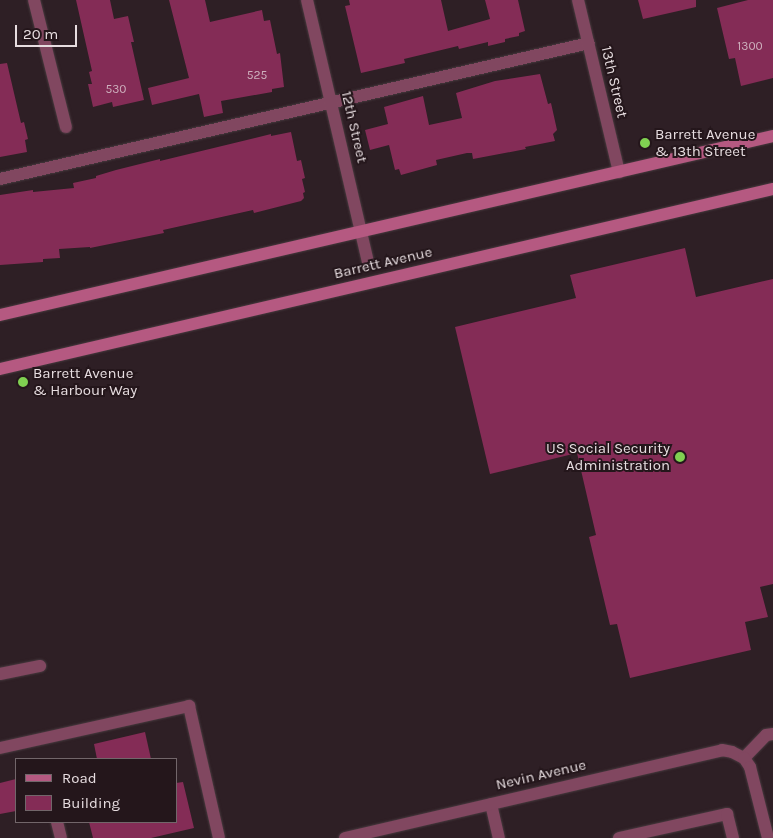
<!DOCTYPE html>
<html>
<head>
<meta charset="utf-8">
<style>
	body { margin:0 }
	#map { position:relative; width:773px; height:838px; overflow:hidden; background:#2e1f25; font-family:Karla,sans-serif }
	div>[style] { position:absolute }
	.building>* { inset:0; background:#842c56 }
	.roads { filter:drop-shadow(0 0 1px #483a3f) drop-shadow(0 0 1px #483a3f) }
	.service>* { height:12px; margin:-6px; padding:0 6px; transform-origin:6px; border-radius:6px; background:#814760 }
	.pedestrian>* { height:12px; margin:-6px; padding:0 6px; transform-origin:6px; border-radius:6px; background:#814760 }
	.minor>* { height:12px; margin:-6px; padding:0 6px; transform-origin:6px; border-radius:6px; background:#814760 }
	.secondary>* { height:12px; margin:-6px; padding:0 6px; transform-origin:6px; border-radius:6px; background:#b55981 }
	.dots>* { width:14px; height:14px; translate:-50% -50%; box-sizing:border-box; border:2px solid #24161b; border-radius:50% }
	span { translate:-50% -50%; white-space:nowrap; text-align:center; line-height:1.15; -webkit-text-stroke:4px #24161b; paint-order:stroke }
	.number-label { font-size:12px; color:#ceb1be }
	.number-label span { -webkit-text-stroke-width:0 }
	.street-label { font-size:15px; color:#e7dde0 }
	.poi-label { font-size:15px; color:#e7dde0 }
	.left { translate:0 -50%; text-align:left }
	.right { translate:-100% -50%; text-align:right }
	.legend { position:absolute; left:15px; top:758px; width:162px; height:65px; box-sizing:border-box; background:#24161b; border:1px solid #72666a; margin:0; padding:6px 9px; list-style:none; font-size:15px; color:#e7dde0 }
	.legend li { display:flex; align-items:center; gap:10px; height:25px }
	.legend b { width:25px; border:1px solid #72666a }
	.scale { position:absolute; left:15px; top:25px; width:62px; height:22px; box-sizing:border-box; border:2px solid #e7dde0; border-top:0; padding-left:6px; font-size:15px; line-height:18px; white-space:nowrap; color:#e7dde0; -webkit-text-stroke:4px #24161b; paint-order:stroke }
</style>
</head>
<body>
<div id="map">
	<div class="building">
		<div style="clip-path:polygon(76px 0,110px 0,114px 19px,128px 16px,134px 42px,131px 42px,144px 100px,113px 107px,112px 102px,93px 107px,88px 84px,92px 84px,89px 72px,92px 71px)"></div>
		<div style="clip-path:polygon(169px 0,205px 0,210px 22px,262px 10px,264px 21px,270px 20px,277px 54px,280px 53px,284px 87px,272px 89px,272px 92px,221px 101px,223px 113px,204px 117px,199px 94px,152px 105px,148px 88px,189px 78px)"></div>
		<div style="clip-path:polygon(349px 0,441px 0,448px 31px,490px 19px,485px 0,518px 0,525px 31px,519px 33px,519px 36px,505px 39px,505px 42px,488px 46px,488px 42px,459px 49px,458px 46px,404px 59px,405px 63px,361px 73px,345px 6px,350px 5px)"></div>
		<div style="clip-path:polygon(638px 0,696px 0,696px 7px,643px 19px)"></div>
		<div style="clip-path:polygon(748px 0,773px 0,773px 78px,741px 86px,735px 58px,729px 59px,717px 8px)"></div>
		<div style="clip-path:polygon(7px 63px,21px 123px,24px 122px,28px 139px,25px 140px,27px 152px,0 157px,0 64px)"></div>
		<div style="clip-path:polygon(540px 74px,548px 104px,551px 103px,557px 130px,553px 134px,555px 141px,525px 147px,526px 149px,473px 159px,472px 153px,467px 153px,436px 160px,437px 165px,401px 175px,399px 169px,395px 170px,389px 145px,370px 150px,365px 130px,388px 124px,384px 107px,423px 96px,429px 125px,462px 118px,456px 93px,495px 81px)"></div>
		<div style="clip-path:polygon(291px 132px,297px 161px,301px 160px,305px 178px,302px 179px,305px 192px,303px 193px,304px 198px,301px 201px,254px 213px,253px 210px,163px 230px,164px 233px,90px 248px,90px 247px,59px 249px,60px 258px,43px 259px,43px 262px,0 265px,0 195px,33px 190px,33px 192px,74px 188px,73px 183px,96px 178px,96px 176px,116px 170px,160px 159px,160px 161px,271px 134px,271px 136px)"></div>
		<div style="clip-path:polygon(685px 248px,696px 297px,773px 279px,773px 584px,760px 587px,768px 617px,745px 622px,751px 650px,630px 678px,617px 624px,610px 625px,589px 537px,596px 535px,577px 453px,490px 474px,455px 327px,576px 298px,570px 275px)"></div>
		<div style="clip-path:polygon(145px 732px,151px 759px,97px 759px,94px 744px)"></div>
		<div style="clip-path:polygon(16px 779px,16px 811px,0 814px,0 783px)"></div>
		<div style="clip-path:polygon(183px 782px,194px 828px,151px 838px,93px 838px,89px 822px,176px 822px,176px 783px)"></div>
	</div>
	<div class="roads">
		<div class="service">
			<div style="left:0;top:179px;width:604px;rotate:-13deg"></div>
			<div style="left:0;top:674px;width:41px;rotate:-11.3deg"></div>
			<div style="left:0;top:748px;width:194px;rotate:-12.5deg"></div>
			<div style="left:189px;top:706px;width:135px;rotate:77.2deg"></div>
			<div style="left:57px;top:822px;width:16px;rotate:76deg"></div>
			<div style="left:619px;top:838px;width:111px;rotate:-12.5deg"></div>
			<div style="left:727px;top:814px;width:25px;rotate:76deg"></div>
		</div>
		<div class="pedestrian">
			<div style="left:744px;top:758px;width:32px;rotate:-46deg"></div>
			<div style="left:766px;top:735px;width:7px;rotate:-8deg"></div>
		</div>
		<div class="minor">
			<div style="left:34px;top:0;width:131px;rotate:75.9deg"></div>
			<div style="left:307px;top:0;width:269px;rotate:76.9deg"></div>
			<div style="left:578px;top:0;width:177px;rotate:76.6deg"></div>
			<div style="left:491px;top:804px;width:35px;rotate:77deg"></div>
			<div style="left:345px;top:838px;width:387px;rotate:-13.1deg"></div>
			<div style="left:722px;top:750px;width:10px;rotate:11deg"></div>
			<div style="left:732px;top:752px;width:13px;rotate:27deg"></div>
			<div style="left:744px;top:758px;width:11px;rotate:56deg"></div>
			<div style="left:750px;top:767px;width:73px;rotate:75.8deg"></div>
		</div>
		<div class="secondary">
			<div style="left:0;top:315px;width:793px;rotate:-13.04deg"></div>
			<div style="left:0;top:369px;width:794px;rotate:-13.11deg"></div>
		</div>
	</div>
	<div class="dots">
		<div style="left:645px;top:143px;background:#80d051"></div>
		<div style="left:23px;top:382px;background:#80d051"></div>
		<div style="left:680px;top:457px;background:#80d051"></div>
	</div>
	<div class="number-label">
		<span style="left:750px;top:47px">1300</span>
		<span style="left:257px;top:76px">525</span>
		<span style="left:116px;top:90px">530</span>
	</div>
	<div class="street-label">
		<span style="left:614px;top:82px;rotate:77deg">13th Street</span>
		<span style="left:354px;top:127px;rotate:77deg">12th Street</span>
		<span style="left:383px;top:263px;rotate:-13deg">Barrett Avenue</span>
		<span style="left:541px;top:775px;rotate:-13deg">Nevin Avenue</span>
	</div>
	<div class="poi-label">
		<span class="left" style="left:655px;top:143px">Barrett Avenue<br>&amp; 13th Street</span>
		<span class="left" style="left:33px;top:382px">Barrett Avenue<br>&amp; Harbour Way</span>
		<span class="right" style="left:670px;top:457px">US Social Security<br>Administration</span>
	</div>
	<ul class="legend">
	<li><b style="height:6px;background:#b55981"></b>Road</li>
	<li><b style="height:14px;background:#842c56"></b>Building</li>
	</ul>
	<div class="scale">20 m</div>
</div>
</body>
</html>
